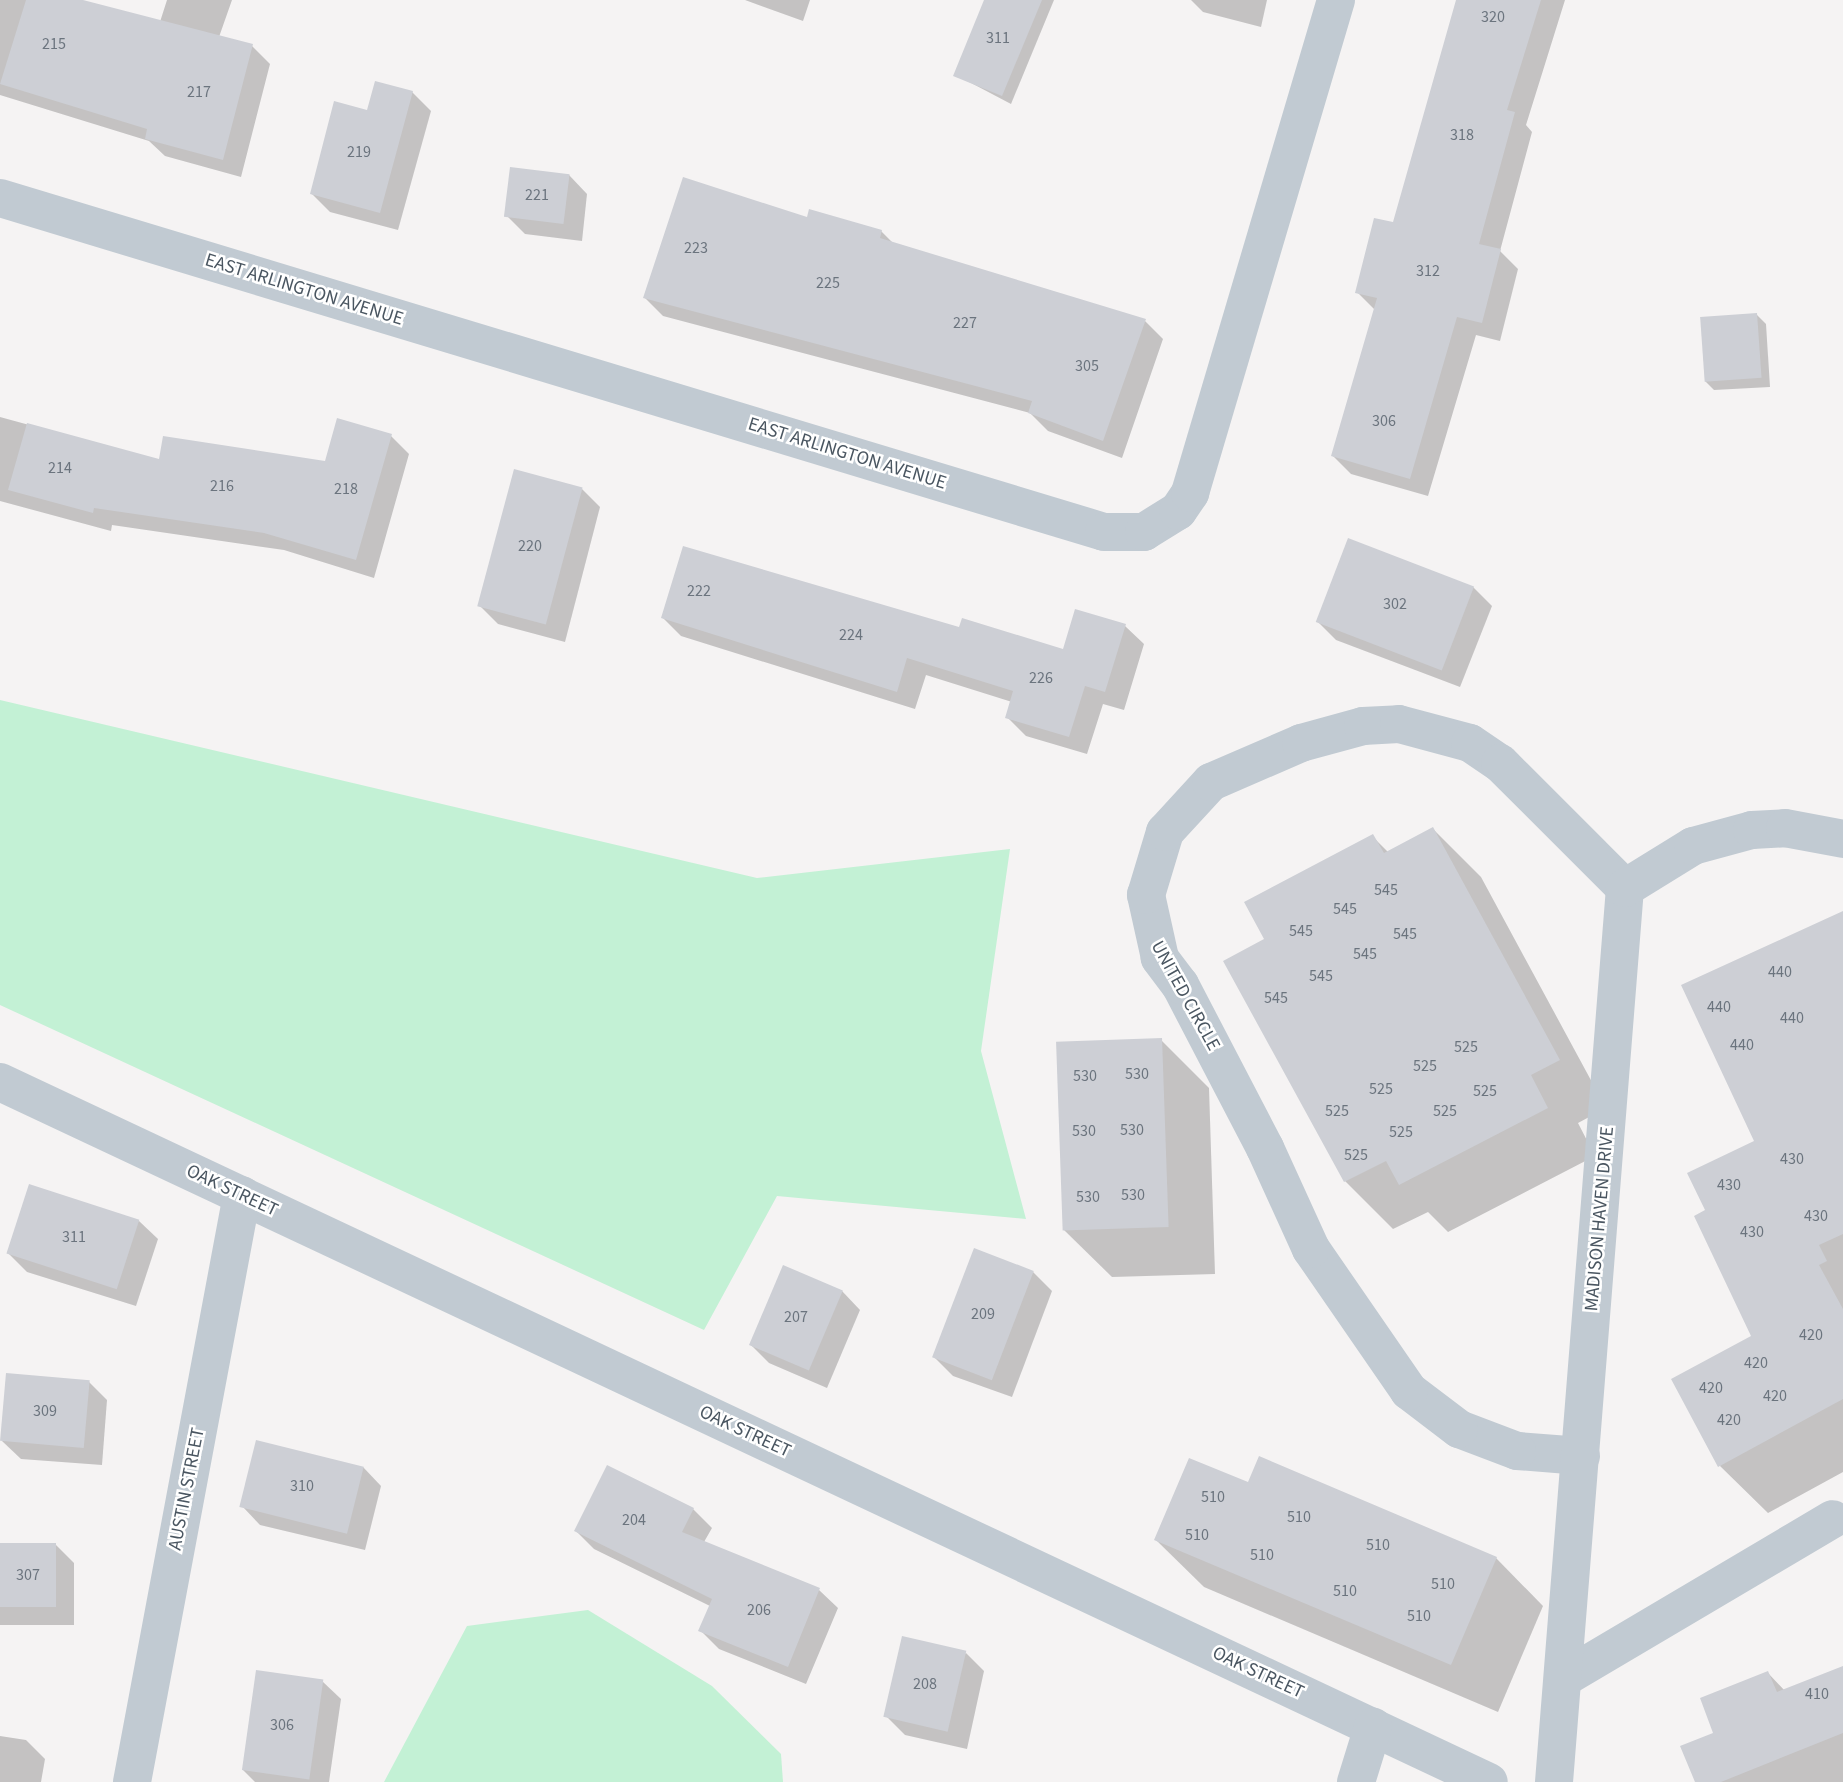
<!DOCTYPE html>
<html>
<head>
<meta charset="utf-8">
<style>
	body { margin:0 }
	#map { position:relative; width:1843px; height:1782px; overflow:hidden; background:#f5f3f3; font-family:"Source Sans 3",sans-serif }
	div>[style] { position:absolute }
	.green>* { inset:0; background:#c3f1d5 }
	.shadow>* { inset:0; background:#0003 }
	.building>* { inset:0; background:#cdcfd5; transform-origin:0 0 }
	.minor>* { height:38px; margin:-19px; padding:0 19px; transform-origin:19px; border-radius:19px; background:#c1cad2 }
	span { translate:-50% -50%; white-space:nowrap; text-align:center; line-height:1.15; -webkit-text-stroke:5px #fff; paint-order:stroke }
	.number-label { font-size:16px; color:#6b747e }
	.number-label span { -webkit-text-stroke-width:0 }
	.street-label { font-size:19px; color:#4a5661 }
</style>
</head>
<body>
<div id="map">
	<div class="green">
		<div style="clip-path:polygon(0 700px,757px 878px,1010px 849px,981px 1051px,1026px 1219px,777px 1196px,704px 1330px,0 1005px)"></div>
		<div style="clip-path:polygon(588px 1610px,712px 1686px,781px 1754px,783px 1782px,384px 1782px,467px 1626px)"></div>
	</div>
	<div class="shadow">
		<div style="clip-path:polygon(0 0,77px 0,159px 25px,167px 0,232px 0,219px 37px,252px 46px,270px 64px,241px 177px,165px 156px,149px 141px,0 95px)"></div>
		<div style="clip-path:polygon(745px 0,810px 0,803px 21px)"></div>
		<div style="clip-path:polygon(986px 0,1054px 0,1011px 104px,956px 75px)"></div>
		<div style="clip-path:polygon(1191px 0,1267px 0,1261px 27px,1203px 12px)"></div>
		<div style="clip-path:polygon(1462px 0,1565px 0,1526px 125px,1532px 132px,1500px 251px,1518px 269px,1500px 341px,1476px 335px,1428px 496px,1351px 474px,1333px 456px,1375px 310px,1357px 292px,1394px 224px)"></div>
		<div style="clip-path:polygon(412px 92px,431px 111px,398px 230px,330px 212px,311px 193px,368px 112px)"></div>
		<div style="clip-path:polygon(569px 175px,587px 194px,582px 241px,525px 234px,507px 216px)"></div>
		<div style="clip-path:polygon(808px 220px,881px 231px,895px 245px,1145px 321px,1163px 339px,1122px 458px,1048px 431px,1030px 413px,663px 316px,645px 298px)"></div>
		<div style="clip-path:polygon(1757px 315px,1766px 324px,1770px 387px,1714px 390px,1705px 381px)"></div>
		<div style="clip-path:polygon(0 417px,161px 461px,326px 463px,391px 436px,409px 454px,374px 578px,284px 550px,112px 525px,111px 531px,0 501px)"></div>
		<div style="clip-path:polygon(582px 489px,600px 507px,565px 642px,498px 624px,479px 605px)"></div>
		<div style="clip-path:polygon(1473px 587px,1492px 606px,1460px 687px,1336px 640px,1317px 621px)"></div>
		<div style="clip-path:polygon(663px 618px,961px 629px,1064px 651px,1125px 626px,1144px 644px,1124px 710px,1103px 704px,1087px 754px,1026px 736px,1007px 717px,1012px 702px,926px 675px,915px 709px,681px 636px)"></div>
		<div style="clip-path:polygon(1433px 829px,1481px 877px,1606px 1108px,1578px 1123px,1595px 1156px,1448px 1232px,1428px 1212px,1393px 1229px,1345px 1181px,1266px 940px,1372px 836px,1389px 853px)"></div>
		<div style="clip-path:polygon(1843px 912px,1843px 1472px,1768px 1513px,1720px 1466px,1753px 1336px,1707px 1211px,1756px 1142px)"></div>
		<div style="clip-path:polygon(1161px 1040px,1209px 1088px,1215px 1274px,1112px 1277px,1064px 1230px)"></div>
		<div style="clip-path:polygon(139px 1221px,158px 1239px,136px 1306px,27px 1272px,9px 1254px)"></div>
		<div style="clip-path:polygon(1033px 1272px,1052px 1291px,1012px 1397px,953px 1376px,935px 1358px)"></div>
		<div style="clip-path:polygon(842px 1291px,860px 1310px,827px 1388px,769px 1363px,751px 1345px)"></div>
		<div style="clip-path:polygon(89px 1382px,107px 1400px,102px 1465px,21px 1459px,2px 1441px)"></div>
		<div style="clip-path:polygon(363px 1467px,381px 1486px,365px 1550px,260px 1525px,242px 1506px)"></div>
		<div style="clip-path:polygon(1249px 1485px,1496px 1558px,1543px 1606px,1498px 1712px,1204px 1587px,1156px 1540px)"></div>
		<div style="clip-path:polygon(693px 1509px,712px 1528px,704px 1542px,819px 1590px,838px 1608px,806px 1684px,719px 1649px,701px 1631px,710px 1606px,594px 1549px,576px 1531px)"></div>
		<div style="clip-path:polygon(0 1544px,55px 1544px,74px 1563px,74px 1625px,0 1625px)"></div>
		<div style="clip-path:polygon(966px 1653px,984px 1671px,967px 1749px,905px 1735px,886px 1716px)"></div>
		<div style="clip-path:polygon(1843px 1671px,1843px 1782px,1697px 1782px,1716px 1734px,1768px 1673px,1785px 1691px)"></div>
		<div style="clip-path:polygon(322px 1681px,341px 1699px,329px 1782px,255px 1782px,243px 1770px)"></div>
		<div style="clip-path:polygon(0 1736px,26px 1740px,45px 1759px,41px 1782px,0 1782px)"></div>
	</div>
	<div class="building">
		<div style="clip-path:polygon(26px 0,83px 0,253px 44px,223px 160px,145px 139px,147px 129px,0 84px)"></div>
		<div style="clip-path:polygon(984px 0,1042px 0,1002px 96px,953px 76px)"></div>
		<div style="clip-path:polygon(1456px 0,1541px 0,1507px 110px,1515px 112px,1479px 244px,1501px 249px,1482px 323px,1457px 317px,1410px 479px,1331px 456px,1377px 298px,1355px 293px,1374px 218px,1393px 222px)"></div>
		<div style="clip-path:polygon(375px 81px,413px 91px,380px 213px,310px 194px,334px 101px,367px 110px)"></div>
		<div style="left:510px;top:167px;width:60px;height:50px;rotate:7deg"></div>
		<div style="clip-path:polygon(683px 177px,807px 217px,809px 209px,882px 230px,880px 238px,1146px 319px,1103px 441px,1028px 413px,1032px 401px,643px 298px)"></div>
		<div style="left:1757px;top:313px;width:65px;height:57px;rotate:86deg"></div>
		<div style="clip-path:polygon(337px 418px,392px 434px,356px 560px,264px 533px,94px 508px,93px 513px,8px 490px,27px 423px,159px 459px,163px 436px,325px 461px)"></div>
		<div style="left:514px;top:469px;width:71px;height:142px;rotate:15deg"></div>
		<div style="left:1348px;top:538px;width:135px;height:90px;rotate:21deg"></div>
		<div style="clip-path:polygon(683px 546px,959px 627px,962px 618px,1063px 649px,1075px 609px,1126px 624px,1105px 692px,1085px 686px,1069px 737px,1005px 718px,1013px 691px,907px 658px,897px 692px,661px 618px)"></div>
		<div style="clip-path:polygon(1433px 827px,1560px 1060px,1531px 1075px,1548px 1108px,1399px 1185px,1386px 1161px,1344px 1182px,1223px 961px,1264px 939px,1244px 902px,1373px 834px,1384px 853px)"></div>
		<div style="clip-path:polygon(1843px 911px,1843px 1234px,1819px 1245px,1827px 1261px,1819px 1265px,1843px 1309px,1843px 1399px,1718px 1467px,1671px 1379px,1751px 1336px,1694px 1216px,1705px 1210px,1687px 1173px,1754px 1141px,1681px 985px)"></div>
		<div style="left:1162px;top:1038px;width:189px;height:106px;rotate:88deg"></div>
		<div style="left:29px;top:1184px;width:116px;height:73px;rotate:18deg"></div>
		<div style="left:974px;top:1248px;width:64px;height:117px;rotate:21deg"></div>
		<div style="left:783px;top:1265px;width:65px;height:87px;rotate:23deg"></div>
		<div style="left:6px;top:1373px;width:84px;height:68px;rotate:5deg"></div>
		<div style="left:256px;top:1440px;width:111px;height:69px;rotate:14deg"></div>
		<div style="clip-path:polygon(1259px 1456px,1497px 1557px,1451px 1665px,1154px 1540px,1189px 1458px,1248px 1482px)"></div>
		<div style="clip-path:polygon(607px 1465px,694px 1508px,682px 1532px,820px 1588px,788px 1667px,698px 1631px,712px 1599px,574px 1531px)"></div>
		<div style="left:0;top:1543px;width:56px;height:64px"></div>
		<div style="left:902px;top:1636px;width:66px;height:83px;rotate:13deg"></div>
		<div style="clip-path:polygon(1843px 1666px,1843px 1733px,1721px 1782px,1695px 1782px,1680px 1746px,1713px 1733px,1700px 1698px,1768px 1671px,1777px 1692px)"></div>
		<div style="left:256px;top:1670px;width:68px;height:101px;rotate:8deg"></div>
	</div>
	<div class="minor">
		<div style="left:0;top:198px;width:1153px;rotate:16.83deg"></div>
		<div style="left:1104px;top:532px;width:40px"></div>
		<div style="left:1144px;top:532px;width:40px;rotate:-32deg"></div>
		<div style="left:1178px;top:511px;width:22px;rotate:-56deg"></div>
		<div style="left:1190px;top:493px;width:514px;rotate:-73.5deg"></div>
		<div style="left:0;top:1082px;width:1645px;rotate:25.18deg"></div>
		<div style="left:1581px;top:1456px;width:64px;rotate:-175.5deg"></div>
		<div style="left:1517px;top:1451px;width:62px;rotate:-159.2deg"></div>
		<div style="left:1459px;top:1429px;width:63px;rotate:-142.8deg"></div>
		<div style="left:1409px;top:1391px;width:173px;rotate:-124.6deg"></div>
		<div style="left:1311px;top:1249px;width:111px;rotate:-114.5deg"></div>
		<div style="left:1265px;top:1148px;width:184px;rotate:-117.5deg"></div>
		<div style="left:1180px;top:985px;width:34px;rotate:-127deg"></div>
		<div style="left:1160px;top:958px;width:65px;rotate:-102.5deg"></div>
		<div style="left:1146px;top:895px;width:66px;rotate:-73.2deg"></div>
		<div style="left:1165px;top:832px;width:68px;rotate:-47.4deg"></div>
		<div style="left:1211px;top:782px;width:98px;rotate:-23.4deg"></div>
		<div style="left:1301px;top:743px;width:64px;rotate:-15.3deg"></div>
		<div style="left:1363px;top:726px;width:36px;rotate:-3deg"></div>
		<div style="left:1399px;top:724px;width:73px;rotate:15deg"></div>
		<div style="left:1470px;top:743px;width:36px;rotate:34deg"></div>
		<div style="left:1500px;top:763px;width:177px;rotate:45deg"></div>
		<div style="left:1564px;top:1678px;width:312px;rotate:-30.6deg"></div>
		<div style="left:132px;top:1782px;width:597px;rotate:-79.39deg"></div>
		<div style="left:1356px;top:1782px;width:58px;rotate:-72.8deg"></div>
		<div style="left:1554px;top:1782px;width:897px;rotate:-85.46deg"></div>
		<div style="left:1625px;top:888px;width:80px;rotate:-31.7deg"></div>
		<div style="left:1693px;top:846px;width:61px;rotate:-15.2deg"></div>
		<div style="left:1752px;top:830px;width:33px;rotate:-3deg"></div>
		<div style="left:1785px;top:828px;width:59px;rotate:10.7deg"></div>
	</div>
	<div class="number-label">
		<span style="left:1493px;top:17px">320</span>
		<span style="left:998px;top:38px">311</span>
		<span style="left:54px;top:44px">215</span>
		<span style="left:199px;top:92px">217</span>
		<span style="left:1462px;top:135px">318</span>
		<span style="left:359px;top:152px">219</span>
		<span style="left:537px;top:195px">221</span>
		<span style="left:696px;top:248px">223</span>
		<span style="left:1428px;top:271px">312</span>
		<span style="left:828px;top:283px">225</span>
		<span style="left:965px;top:323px">227</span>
		<span style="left:1087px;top:366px">305</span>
		<span style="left:1384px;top:421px">306</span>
		<span style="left:60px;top:468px">214</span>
		<span style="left:222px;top:486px">216</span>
		<span style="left:346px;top:489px">218</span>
		<span style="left:530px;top:546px">220</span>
		<span style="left:699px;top:591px">222</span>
		<span style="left:1395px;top:604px">302</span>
		<span style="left:851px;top:635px">224</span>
		<span style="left:1041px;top:678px">226</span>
		<span style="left:1386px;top:890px">545</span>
		<span style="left:1345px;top:909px">545</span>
		<span style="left:1301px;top:931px">545</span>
		<span style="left:1405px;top:934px">545</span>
		<span style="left:1365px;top:954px">545</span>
		<span style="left:1780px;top:972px">440</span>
		<span style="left:1321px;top:976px">545</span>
		<span style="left:1276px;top:998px">545</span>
		<span style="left:1719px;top:1007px">440</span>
		<span style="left:1792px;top:1018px">440</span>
		<span style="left:1742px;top:1045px">440</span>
		<span style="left:1466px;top:1047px">525</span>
		<span style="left:1425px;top:1066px">525</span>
		<span style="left:1137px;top:1074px">530</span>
		<span style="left:1085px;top:1076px">530</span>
		<span style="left:1381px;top:1089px">525</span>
		<span style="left:1485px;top:1091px">525</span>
		<span style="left:1337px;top:1111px">525</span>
		<span style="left:1445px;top:1111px">525</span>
		<span style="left:1132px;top:1130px">530</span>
		<span style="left:1084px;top:1131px">530</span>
		<span style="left:1401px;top:1132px">525</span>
		<span style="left:1356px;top:1155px">525</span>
		<span style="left:1792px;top:1159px">430</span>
		<span style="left:1729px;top:1185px">430</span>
		<span style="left:1133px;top:1195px">530</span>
		<span style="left:1088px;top:1197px">530</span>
		<span style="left:1816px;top:1216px">430</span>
		<span style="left:1752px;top:1232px">430</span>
		<span style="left:74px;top:1237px">311</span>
		<span style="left:983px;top:1314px">209</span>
		<span style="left:796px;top:1317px">207</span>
		<span style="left:1811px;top:1335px">420</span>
		<span style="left:1756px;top:1363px">420</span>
		<span style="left:1711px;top:1388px">420</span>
		<span style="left:1775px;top:1396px">420</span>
		<span style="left:45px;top:1411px">309</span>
		<span style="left:1729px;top:1420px">420</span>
		<span style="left:302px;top:1486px">310</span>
		<span style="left:1213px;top:1497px">510</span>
		<span style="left:1299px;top:1517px">510</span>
		<span style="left:634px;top:1520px">204</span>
		<span style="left:1197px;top:1535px">510</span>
		<span style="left:1378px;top:1545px">510</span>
		<span style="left:1262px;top:1555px">510</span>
		<span style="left:28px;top:1575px">307</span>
		<span style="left:1443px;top:1584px">510</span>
		<span style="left:1345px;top:1591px">510</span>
		<span style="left:759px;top:1610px">206</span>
		<span style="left:1419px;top:1616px">510</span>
		<span style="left:925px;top:1684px">208</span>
		<span style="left:1817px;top:1694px">410</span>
		<span style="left:282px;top:1725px">306</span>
	</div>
	<div class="street-label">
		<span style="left:304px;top:290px;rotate:17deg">EAST ARLINGTON AVENUE</span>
		<span style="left:847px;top:454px;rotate:17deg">EAST ARLINGTON AVENUE</span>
		<span style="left:1185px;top:996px;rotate:61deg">UNITED CIRCLE</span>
		<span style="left:232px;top:1191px;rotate:25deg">OAK STREET</span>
		<span style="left:1600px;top:1219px;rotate:-85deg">MADISON HAVEN DRIVE</span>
		<span style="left:745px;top:1432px;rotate:25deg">OAK STREET</span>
		<span style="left:187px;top:1489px;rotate:-79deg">AUSTIN STREET</span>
		<span style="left:1258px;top:1673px;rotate:25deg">OAK STREET</span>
	</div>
</div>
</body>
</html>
